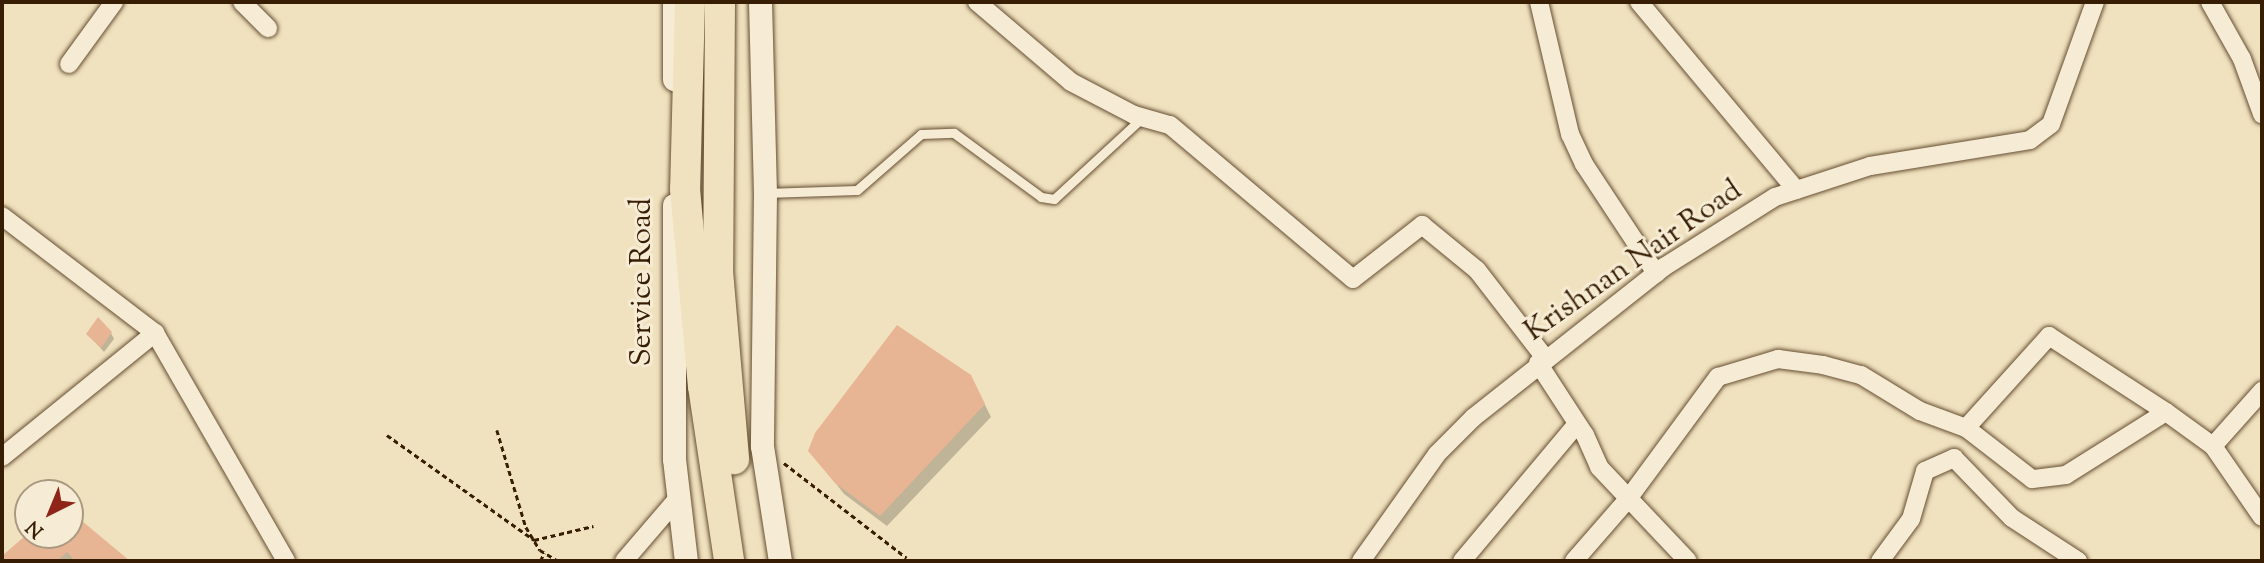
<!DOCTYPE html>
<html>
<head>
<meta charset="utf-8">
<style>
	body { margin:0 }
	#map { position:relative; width:2264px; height:563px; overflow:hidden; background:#f1e2bf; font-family:"Sorts Mill Goudy",serif }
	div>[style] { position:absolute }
	.shadow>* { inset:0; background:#0003 }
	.building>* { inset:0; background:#e7b494 }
	.path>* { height:2.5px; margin-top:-1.25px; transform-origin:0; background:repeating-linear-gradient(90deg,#371d03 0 5px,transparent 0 8.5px) }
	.roads { filter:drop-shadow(0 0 2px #664e32) drop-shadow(0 0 2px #664e32) }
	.service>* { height:9px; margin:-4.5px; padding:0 4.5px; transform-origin:4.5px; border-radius:4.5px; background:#f6ecd5 }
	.minor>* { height:18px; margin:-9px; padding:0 9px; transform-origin:9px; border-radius:9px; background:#f6ecd5 }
	.tertiary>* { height:23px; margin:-11.5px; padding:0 11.5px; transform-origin:11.5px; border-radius:11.5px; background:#f6ecd5 }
	.trunk>* { height:30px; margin:-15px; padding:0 15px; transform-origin:15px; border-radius:15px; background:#f1e2bf }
	span { translate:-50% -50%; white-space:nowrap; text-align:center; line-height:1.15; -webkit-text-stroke:6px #f6ecd5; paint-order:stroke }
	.street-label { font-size:30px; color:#371d03 }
	.frame { position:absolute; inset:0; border:4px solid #371d03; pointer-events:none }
	.north { position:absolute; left:14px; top:479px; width:70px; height:70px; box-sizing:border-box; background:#f6ecd5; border:2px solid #aa9981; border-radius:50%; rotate:223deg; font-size:19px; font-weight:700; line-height:28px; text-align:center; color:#371d03 }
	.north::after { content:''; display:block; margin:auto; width:24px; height:32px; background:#8f2418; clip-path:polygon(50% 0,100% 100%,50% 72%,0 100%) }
</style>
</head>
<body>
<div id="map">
	<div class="shadow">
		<div style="clip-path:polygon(111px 333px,114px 339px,104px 352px,88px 334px)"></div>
		<div style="clip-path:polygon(977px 389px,991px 417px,887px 526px,844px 494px,810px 450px)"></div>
		<div style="clip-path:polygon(70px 513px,128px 561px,2px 561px,29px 535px,70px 535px)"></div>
	</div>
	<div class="building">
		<div style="clip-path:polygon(98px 317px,112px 332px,101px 348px,86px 334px)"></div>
		<div style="clip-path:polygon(897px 325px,971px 375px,985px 404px,880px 516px,835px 483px,808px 451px,815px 433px)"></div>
		<div style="clip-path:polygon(70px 511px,130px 561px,75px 561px,67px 552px,57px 561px,2px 561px,2px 556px,26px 535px,70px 535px)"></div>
	</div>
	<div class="path">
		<div style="left:497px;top:430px;width:101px;rotate:73.4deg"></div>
		<div style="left:526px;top:527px;width:27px;rotate:59deg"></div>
		<div style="left:540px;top:550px;width:21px;rotate:31deg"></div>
		<div style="left:387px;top:435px;width:181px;rotate:35.5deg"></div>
		<div style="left:534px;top:540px;width:61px;rotate:-13.3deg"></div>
		<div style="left:784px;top:463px;width:155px;rotate:37.7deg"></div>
		<div style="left:540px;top:561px;width:9px;rotate:-63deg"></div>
	</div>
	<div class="roads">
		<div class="service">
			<div style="left:765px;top:193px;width:92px;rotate:-1.9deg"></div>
			<div style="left:857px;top:190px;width:85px;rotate:-41.2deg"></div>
			<div style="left:921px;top:134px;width:33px;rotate:-2deg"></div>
			<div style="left:954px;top:133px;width:108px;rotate:36.3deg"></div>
			<div style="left:1041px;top:197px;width:13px;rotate:9deg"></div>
			<div style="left:1054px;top:199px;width:121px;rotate:-42.7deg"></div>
		</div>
		<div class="minor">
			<div style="left:242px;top:2px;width:37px;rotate:45deg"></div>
			<div style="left:977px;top:2px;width:123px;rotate:40.4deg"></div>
			<div style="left:1071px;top:82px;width:71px;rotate:27.6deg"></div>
			<div style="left:1134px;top:115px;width:37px;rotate:16deg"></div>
			<div style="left:1170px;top:125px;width:239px;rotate:40.1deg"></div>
			<div style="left:1353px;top:279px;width:88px;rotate:-38deg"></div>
			<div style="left:1422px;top:225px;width:71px;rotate:39.3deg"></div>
			<div style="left:1477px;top:270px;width:111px;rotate:52.3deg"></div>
			<div style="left:1539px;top:2px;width:136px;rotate:76.8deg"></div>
			<div style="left:1570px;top:134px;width:33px;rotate:65deg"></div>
			<div style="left:1584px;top:164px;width:131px;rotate:56.6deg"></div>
			<div style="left:1639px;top:2px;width:245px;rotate:50.1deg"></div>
			<div style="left:2210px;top:2px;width:65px;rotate:60.7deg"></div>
			<div style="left:2242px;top:59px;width:59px;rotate:70deg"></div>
			<div style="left:69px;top:64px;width:77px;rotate:-54deg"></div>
			<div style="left:2px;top:216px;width:193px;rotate:37.4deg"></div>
			<div style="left:155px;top:333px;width:263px;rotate:60.1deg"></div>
			<div style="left:1538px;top:363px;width:86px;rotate:56.9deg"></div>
			<div style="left:1585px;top:435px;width:35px;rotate:66deg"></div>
			<div style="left:1599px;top:467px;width:129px;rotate:46.6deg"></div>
			<div style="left:2166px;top:412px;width:118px;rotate:147.8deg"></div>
			<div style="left:2066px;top:475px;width:34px;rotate:173deg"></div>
			<div style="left:2032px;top:479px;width:83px;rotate:-142.3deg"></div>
			<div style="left:1966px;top:428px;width:124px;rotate:-47.9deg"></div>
			<div style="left:2049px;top:336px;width:140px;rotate:33deg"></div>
			<div style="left:2166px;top:412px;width:58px;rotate:35.9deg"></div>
			<div style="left:2213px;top:446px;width:86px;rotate:55.4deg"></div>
			<div style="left:2213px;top:446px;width:74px;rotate:-48.3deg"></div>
			<div style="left:2px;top:457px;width:197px;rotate:-39deg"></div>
			<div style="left:624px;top:561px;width:84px;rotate:-49.3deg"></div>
			<div style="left:1361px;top:561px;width:131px;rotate:-54.6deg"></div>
			<div style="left:1437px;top:454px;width:52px;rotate:-45deg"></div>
			<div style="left:1474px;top:417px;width:242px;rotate:-38.3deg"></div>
			<div style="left:1664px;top:267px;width:131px;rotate:-32.2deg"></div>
			<div style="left:1775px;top:197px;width:100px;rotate:-18.1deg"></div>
			<div style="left:1870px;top:166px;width:162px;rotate:-9.2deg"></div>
			<div style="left:2030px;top:140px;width:26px;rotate:-37deg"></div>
			<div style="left:2051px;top:124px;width:130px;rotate:-70.2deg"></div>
			<div style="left:1462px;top:561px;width:179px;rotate:-50deg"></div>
			<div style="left:1574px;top:561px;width:82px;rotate:-48.9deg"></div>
			<div style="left:1628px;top:499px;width:152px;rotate:-53.6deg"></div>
			<div style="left:1718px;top:377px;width:63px;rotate:-16.7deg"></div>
			<div style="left:1778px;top:359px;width:45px;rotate:7.6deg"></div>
			<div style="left:1823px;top:365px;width:39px;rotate:15deg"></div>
			<div style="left:1861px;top:375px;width:69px;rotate:31.4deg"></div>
			<div style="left:1920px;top:411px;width:49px;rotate:20.3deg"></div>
			<div style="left:1880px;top:561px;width:52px;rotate:-53.6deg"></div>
			<div style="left:1911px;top:519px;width:50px;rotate:-73.7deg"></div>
			<div style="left:1925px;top:471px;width:32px;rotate:-24deg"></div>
			<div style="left:1954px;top:458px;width:83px;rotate:46deg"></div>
			<div style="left:2012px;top:518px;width:79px;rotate:33.1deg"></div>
		</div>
		<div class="tertiary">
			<div style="left:674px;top:2px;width:77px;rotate:90deg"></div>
			<div style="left:760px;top:2px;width:191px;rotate:88.5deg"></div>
			<div style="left:765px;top:193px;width:253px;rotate:90.7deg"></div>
			<div style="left:762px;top:446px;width:116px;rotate:81.1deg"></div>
			<div style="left:674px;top:205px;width:254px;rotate:90deg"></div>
			<div style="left:674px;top:459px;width:103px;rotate:83.3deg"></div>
		</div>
		<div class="trunk">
			<div style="left:690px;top:2px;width:187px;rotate:91.5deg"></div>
			<div style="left:685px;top:189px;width:198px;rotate:84.8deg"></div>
			<div style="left:703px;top:386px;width:177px;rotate:81.5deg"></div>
			<div style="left:720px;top:2px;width:269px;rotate:90.4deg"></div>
			<div style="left:718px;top:271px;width:189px;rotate:85.1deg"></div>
		</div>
	</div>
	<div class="street-label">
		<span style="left:1634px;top:262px;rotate:-35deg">Krishnan Nair Road</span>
		<span style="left:643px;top:282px;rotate:-90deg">Service Road</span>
	</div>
	<div class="frame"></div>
	<div class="north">N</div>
</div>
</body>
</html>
